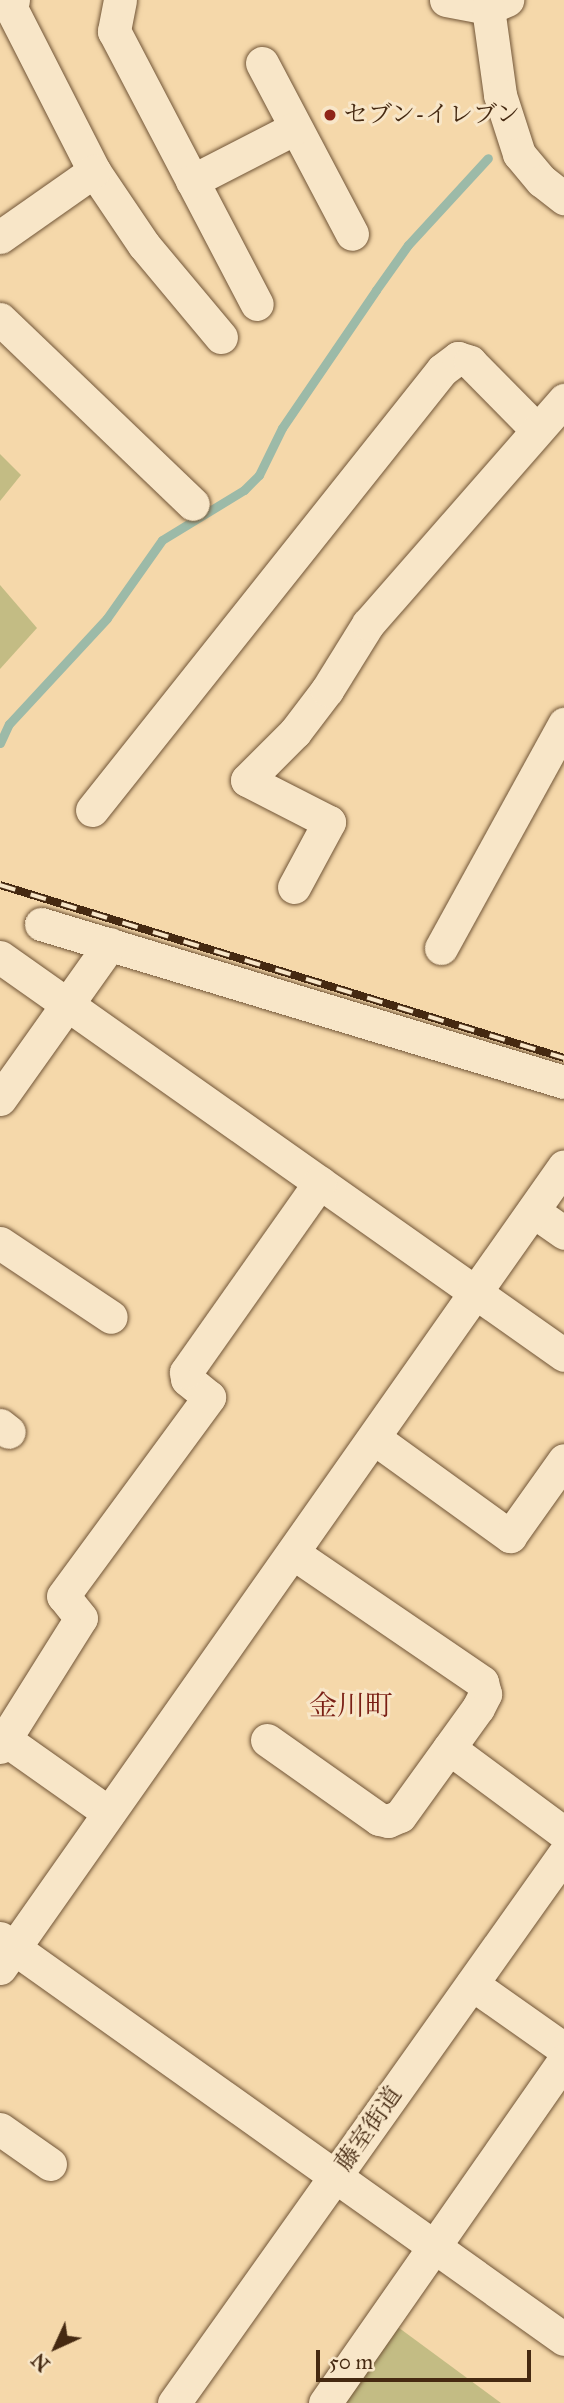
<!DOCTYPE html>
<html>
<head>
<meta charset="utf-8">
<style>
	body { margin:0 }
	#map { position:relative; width:564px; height:2403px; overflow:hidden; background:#f5d8aa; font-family:"IM FELL Great Primer","Noto Serif JP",serif }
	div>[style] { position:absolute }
	.green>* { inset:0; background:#c3bc84 }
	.stream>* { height:9px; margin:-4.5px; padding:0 4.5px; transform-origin:4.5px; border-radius:4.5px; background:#9cbaa8 }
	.roads { filter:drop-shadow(0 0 2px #715537) drop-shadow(0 0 2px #715537) }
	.minor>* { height:33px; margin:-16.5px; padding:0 16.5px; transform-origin:16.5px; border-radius:16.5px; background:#f8e6c8 }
	.rail>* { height:8px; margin-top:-4px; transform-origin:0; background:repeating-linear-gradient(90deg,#f8e6c8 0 16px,#452911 0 32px); box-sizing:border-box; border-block:2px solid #452911 }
	.dots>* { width:19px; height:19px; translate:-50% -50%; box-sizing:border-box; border:4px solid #f8e6c8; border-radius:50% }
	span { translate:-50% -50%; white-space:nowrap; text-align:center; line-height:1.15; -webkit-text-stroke:6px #f8e6c8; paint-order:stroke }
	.poi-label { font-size:24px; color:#452911 }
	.left { translate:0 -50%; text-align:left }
	.street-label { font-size:24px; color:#452911 }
	.quarter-label { font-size:28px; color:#7a1f14 }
	.north { position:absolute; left:21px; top:2312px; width:70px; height:70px; -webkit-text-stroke:5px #f8e6c8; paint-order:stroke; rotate:225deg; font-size:19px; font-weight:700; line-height:28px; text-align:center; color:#452911 }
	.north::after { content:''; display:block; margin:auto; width:24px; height:32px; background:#452911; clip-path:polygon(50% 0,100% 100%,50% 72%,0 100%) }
	.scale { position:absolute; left:316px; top:2350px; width:215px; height:32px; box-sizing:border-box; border:4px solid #452911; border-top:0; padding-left:9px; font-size:21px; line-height:24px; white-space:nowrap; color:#452911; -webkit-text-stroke:5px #f8e6c8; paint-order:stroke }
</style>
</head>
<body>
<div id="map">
	<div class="green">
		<div style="clip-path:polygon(0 454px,21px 475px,0 501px)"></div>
		<div style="clip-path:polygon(0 585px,37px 628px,0 669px)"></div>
		<div style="clip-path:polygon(391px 2322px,501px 2403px,334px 2403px)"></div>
	</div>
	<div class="stream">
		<div style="left:0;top:743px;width:21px;rotate:-65deg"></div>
		<div style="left:9px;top:724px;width:144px;rotate:-47.2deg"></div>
		<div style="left:107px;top:618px;width:95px;rotate:-54.8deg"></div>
		<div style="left:162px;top:540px;width:96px;rotate:-31.4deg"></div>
		<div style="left:244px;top:490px;width:21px;rotate:-45deg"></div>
		<div style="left:259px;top:475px;width:52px;rotate:-63.9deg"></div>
		<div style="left:282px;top:428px;width:167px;rotate:-55.7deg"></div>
		<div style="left:376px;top:290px;width:55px;rotate:-54.6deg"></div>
		<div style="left:408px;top:245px;width:118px;rotate:-47.4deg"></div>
	</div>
	<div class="roads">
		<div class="minor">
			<div style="left:13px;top:0;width:8px;rotate:104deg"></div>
			<div style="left:11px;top:8px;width:183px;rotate:63deg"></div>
			<div style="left:94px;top:171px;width:89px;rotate:56deg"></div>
			<div style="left:144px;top:245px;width:120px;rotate:50.1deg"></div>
			<div style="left:120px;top:0;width:32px;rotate:101deg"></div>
			<div style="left:114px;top:31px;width:308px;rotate:62.4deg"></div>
			<div style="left:446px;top:0;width:43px;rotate:10.8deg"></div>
			<div style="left:488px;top:8px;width:21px;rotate:-23deg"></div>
			<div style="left:488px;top:8px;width:88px;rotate:82.1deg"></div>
			<div style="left:500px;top:95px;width:62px;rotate:72.1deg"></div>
			<div style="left:519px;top:154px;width:35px;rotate:50deg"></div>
			<div style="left:542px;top:181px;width:28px;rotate:38deg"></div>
			<div style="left:262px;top:63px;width:193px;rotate:62.2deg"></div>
			<div style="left:192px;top:181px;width:116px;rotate:-27.2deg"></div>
			<div style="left:0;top:237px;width:115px;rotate:-35.1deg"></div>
			<div style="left:0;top:319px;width:267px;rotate:43.8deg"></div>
			<div style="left:92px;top:810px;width:562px;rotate:-51.5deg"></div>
			<div style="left:442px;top:370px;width:20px;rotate:-37deg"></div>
			<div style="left:458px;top:358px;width:13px;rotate:18deg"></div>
			<div style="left:470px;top:362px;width:95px;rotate:45.4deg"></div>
			<div style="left:294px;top:887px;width:74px;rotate:-61.7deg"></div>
			<div style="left:329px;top:822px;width:92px;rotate:-152.9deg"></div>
			<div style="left:247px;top:780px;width:68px;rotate:-45deg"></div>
			<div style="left:295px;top:732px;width:53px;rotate:-52.7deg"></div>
			<div style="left:327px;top:690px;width:78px;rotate:-58.2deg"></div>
			<div style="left:368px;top:624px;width:298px;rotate:-48.8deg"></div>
			<div style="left:41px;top:924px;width:546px;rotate:16.81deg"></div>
			<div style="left:441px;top:948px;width:256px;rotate:-61.2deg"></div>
			<div style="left:0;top:957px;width:690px;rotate:35.21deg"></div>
			<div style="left:0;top:1099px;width:190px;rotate:-54.6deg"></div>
			<div style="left:533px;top:1211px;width:38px;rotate:35deg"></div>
			<div style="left:0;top:1243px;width:133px;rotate:33.7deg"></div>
			<div style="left:0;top:1425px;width:11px;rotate:38deg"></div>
			<div style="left:374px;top:1438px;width:168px;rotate:35.8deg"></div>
			<div style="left:510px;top:1536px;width:93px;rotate:-54.6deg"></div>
			<div style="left:0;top:1736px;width:133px;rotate:35.2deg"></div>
			<div style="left:267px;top:1740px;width:137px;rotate:35.2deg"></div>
			<div style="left:379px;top:1819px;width:9px;rotate:13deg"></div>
			<div style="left:388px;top:1821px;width:13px;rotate:-23deg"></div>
			<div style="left:400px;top:1816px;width:133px;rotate:-54.2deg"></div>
			<div style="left:478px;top:1708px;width:16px;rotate:-63deg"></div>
			<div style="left:485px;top:1694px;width:12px;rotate:-104deg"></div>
			<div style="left:482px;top:1682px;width:229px;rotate:-145.7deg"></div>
			<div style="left:0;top:1747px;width:152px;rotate:-57.9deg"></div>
			<div style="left:81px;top:1618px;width:28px;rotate:-129deg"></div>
			<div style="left:63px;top:1596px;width:247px;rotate:-53.7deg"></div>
			<div style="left:209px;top:1397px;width:28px;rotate:-141deg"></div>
			<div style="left:187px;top:1379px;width:7px;rotate:-98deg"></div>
			<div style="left:186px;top:1372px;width:232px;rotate:-54.8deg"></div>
			<div style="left:449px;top:1748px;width:143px;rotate:36.5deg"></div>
			<div style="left:0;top:1938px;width:692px;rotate:35.41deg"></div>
			<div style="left:0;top:1968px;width:980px;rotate:-54.88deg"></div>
			<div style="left:472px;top:1984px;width:113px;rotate:35.2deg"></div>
			<div style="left:0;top:2129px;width:61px;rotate:35deg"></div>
			<div style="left:174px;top:2403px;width:673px;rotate:-54.61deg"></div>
			<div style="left:325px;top:2403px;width:418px;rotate:-55.1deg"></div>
		</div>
	</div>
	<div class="rail">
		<div style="left:0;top:885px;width:590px;rotate:17.05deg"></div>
	</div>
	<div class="dots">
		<div style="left:330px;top:115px;background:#8f2418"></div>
	</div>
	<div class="poi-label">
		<span class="left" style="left:344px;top:115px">セブン-イレブン</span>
	</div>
	<div class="street-label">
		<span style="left:369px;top:2129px;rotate:-55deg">藤室街道</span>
	</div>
	<div class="quarter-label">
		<span style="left:351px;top:1706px">金川町</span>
	</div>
	<div class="north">N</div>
	<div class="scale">50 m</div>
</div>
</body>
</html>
